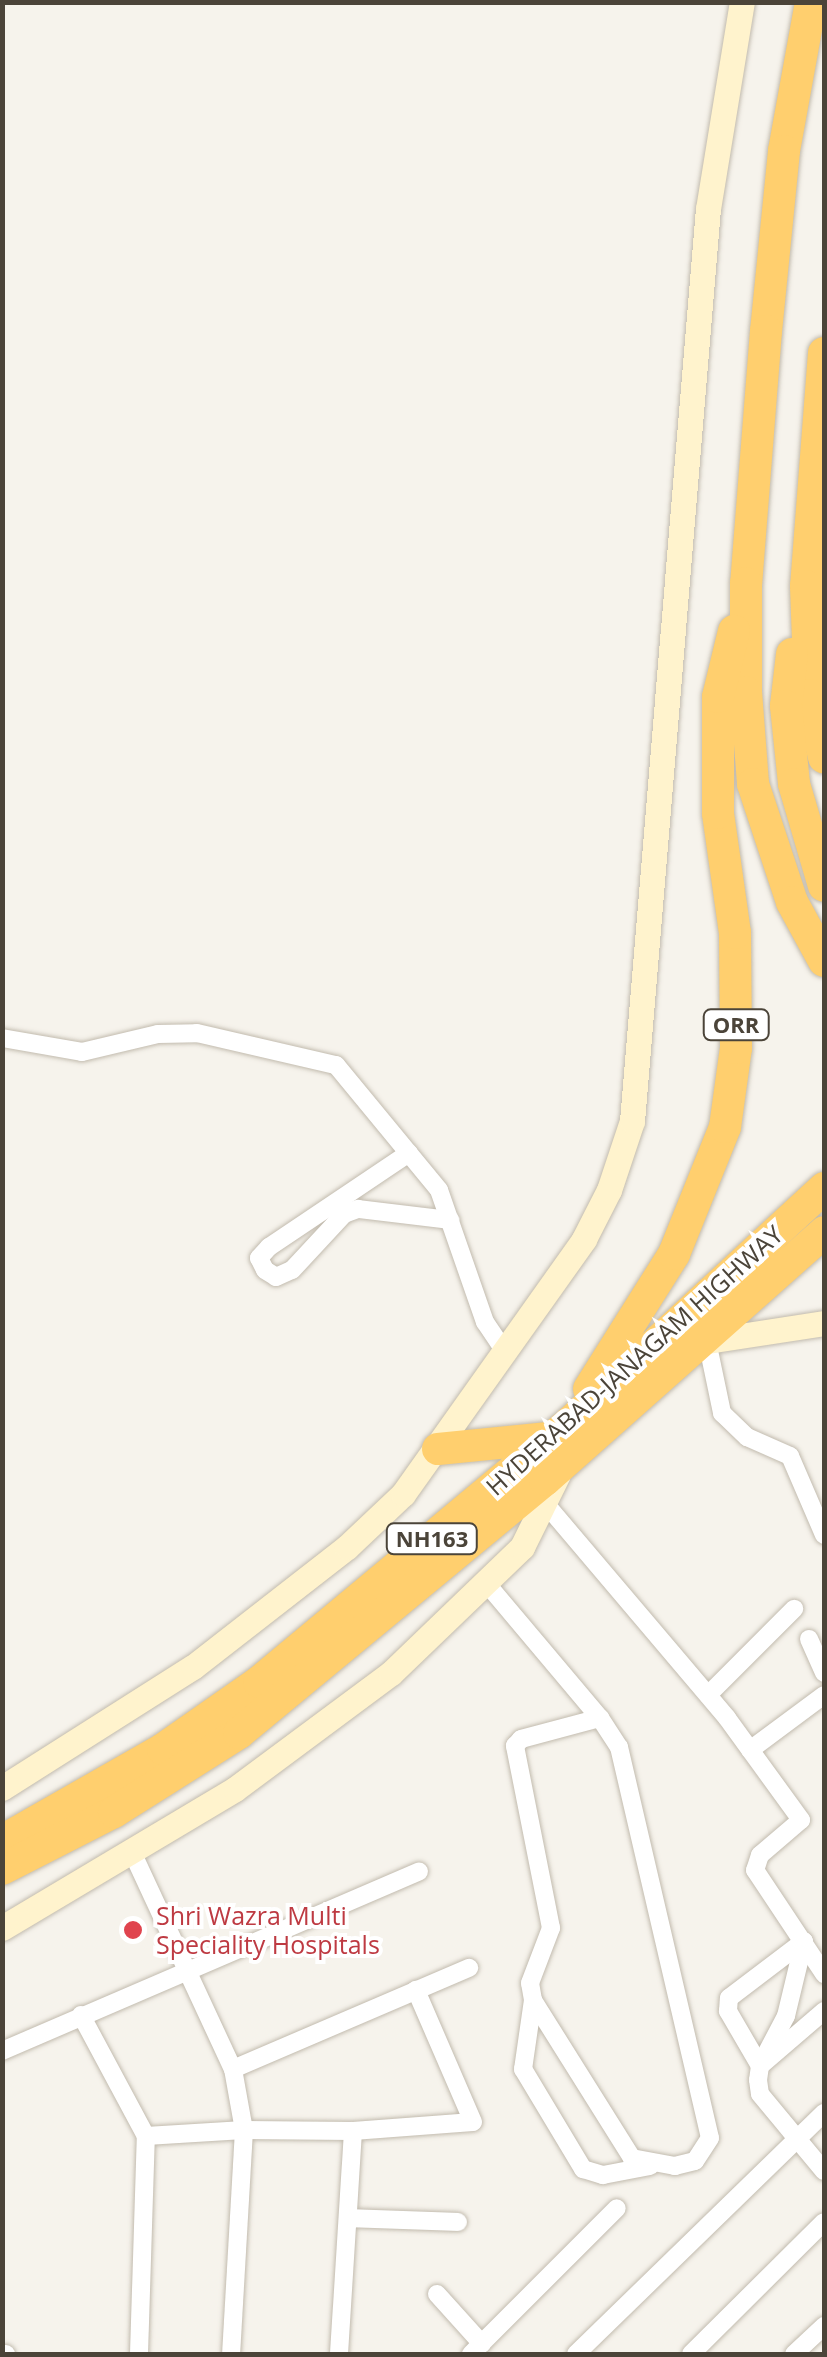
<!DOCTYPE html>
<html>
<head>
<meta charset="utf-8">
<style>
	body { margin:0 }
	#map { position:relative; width:827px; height:2357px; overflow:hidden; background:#f6f3ec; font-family:"Open Sans",sans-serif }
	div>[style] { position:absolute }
	.roads { filter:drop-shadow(0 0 2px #c2bbae) drop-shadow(0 0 2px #c2bbae) }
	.street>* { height:18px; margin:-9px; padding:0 9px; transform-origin:9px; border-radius:9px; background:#fff }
	.secondary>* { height:25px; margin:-12.5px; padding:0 12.5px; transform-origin:12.5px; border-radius:12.5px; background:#fff3cd }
	.highway>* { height:32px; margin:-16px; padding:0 16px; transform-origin:16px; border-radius:16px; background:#ffcf6e }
	.dots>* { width:28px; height:28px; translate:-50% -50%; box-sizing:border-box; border:5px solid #fff; border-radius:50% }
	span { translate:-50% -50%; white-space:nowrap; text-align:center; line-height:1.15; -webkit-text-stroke:8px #fff; paint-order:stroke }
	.shield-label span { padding:2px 8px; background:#fff; border:2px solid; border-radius:8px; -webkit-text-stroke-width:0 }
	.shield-label { font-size:22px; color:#4b4439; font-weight:700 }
	.street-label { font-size:25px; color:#4b4439 }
	.health-label { font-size:25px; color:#be3a42 }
	.left { translate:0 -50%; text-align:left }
	.frame { position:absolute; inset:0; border:5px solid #4b4439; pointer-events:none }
</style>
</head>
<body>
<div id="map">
	<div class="roads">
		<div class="street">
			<div style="left:2px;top:1038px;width:81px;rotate:9.9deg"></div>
			<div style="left:82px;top:1052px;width:78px;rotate:-13.3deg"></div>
			<div style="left:158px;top:1034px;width:39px;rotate:-1deg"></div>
			<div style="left:197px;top:1033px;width:143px;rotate:13deg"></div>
			<div style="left:336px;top:1065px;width:162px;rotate:50.5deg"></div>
			<div style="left:439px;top:1190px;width:140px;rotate:70.8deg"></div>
			<div style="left:485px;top:1322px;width:34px;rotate:56deg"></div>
			<div style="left:409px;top:1153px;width:169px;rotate:146.1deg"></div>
			<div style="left:269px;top:1247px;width:15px;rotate:132deg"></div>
			<div style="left:259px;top:1258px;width:13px;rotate:63deg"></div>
			<div style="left:265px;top:1270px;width:13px;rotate:32deg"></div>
			<div style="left:276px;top:1277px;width:17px;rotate:-24deg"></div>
			<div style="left:292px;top:1270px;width:76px;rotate:-47.1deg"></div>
			<div style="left:344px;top:1214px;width:15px;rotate:-20deg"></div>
			<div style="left:358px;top:1209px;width:93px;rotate:6.8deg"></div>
			<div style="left:707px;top:1341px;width:74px;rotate:78.2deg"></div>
			<div style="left:722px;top:1413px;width:35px;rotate:44deg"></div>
			<div style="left:747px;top:1437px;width:47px;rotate:23.8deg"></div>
			<div style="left:790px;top:1456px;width:86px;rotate:66.7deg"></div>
			<div style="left:544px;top:1502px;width:283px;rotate:49.7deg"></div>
			<div style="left:727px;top:1718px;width:126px;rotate:54deg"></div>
			<div style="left:801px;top:1820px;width:54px;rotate:139.5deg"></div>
			<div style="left:760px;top:1855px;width:16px;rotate:108deg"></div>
			<div style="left:755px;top:1870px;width:125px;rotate:56.4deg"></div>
			<div style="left:487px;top:1584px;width:175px;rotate:49.9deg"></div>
			<div style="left:600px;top:1718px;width:35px;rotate:57deg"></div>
			<div style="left:619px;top:1747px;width:401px;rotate:76.9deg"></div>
			<div style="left:710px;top:2138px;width:27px;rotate:123deg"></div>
			<div style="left:695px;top:2161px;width:21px;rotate:166deg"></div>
			<div style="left:675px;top:2166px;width:44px;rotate:-169.5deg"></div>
			<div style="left:632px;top:2158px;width:186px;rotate:-122.1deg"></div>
			<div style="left:533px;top:2000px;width:17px;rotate:-100deg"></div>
			<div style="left:530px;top:1983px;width:59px;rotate:-69.1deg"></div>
			<div style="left:551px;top:1928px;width:186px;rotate:-101.2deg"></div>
			<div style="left:515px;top:1746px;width:9px;rotate:-49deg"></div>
			<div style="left:521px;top:1739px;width:82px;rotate:-14.9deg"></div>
			<div style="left:809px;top:1639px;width:37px;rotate:66deg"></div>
			<div style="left:708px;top:1695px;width:122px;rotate:-45deg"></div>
			<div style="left:750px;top:1750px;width:92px;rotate:-36.6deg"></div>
			<div style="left:133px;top:1854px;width:237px;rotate:65.1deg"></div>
			<div style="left:233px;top:2069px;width:62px;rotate:79.8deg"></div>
			<div style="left:244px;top:2130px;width:224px;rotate:93.3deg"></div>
			<div style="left:533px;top:2000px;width:70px;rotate:98.2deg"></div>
			<div style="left:523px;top:2069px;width:117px;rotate:59deg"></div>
			<div style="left:583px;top:2169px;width:21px;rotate:17deg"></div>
			<div style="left:603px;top:2175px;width:48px;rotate:-10.8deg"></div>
			<div style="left:824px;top:2011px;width:84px;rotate:139.3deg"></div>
			<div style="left:760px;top:2066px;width:14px;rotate:98deg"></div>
			<div style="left:758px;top:2080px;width:14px;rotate:82deg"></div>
			<div style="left:760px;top:2094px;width:100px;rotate:50.3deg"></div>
			<div style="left:81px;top:2015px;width:137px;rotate:61.8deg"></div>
			<div style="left:2px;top:2051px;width:454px;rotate:-23.3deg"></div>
			<div style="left:765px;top:2056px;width:45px;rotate:-62.3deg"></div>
			<div style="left:786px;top:2016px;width:77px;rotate:-76.5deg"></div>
			<div style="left:760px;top:2066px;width:64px;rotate:-120.2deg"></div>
			<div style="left:728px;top:2011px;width:13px;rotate:-86deg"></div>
			<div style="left:729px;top:1998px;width:94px;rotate:-37.2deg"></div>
			<div style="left:233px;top:2069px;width:257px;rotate:-23.2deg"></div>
			<div style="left:353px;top:2131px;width:120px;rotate:-4.3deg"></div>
			<div style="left:473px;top:2122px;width:144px;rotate:-113.4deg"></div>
			<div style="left:348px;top:2218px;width:110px;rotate:2.1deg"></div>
			<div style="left:437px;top:2294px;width:67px;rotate:48deg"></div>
			<div style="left:2px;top:2354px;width:4px"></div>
			<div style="left:139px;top:2354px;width:218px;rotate:-88.2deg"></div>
			<div style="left:146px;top:2136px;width:98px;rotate:-3.5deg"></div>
			<div style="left:244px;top:2130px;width:109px;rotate:0.5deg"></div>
			<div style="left:353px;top:2131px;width:223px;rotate:93.6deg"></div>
			<div style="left:471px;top:2354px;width:206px;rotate:-45deg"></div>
			<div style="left:576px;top:2354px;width:346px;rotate:-44.2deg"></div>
			<div style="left:691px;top:2354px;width:187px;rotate:-44.8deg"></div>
			<div style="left:794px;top:2354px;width:41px;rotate:-43deg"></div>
		</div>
		<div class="secondary">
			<div style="left:701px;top:1342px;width:124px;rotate:-8.8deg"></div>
			<div style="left:2px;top:1788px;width:226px;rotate:-32.4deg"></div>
			<div style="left:193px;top:1667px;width:195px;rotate:-37.9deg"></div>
			<div style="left:347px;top:1547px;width:77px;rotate:-43.4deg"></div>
			<div style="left:403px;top:1494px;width:313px;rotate:-54.6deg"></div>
			<div style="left:584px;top:1239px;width:55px;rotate:-63deg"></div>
			<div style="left:609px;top:1190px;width:73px;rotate:-71.6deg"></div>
			<div style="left:632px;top:1121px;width:915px;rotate:-85.24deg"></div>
			<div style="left:708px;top:209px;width:210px;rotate:-80.7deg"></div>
			<div style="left:2px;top:1928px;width:271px;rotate:-30.8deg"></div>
			<div style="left:235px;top:1789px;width:194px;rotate:-36.6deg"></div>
			<div style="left:391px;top:1673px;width:182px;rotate:-43.9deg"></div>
			<div style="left:522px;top:1547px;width:81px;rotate:-63.7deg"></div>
		</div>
		<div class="highway">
			<div style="left:811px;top:2px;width:151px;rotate:100.3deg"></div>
			<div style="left:784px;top:151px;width:181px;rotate:95.7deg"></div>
			<div style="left:766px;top:331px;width:253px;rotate:94.5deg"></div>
			<div style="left:746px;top:583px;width:109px;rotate:90deg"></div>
			<div style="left:746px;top:692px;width:92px;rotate:85.6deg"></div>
			<div style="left:753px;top:784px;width:124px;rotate:71.7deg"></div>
			<div style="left:792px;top:902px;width:67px;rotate:61.5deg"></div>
			<div style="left:824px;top:353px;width:234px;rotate:94.4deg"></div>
			<div style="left:806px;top:586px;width:109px;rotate:87.9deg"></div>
			<div style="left:810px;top:695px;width:64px;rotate:77.3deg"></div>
			<div style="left:792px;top:654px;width:52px;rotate:96.6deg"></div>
			<div style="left:786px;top:706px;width:78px;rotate:84.1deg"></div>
			<div style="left:794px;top:784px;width:106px;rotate:73.6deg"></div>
			<div style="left:589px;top:1389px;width:160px;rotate:-57.8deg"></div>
			<div style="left:674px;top:1254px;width:137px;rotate:-68.1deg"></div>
			<div style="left:725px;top:1127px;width:80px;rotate:-82.1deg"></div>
			<div style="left:736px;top:1048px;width:115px;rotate:-90.5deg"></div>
			<div style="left:735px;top:933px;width:121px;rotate:-98.1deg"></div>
			<div style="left:718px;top:813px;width:116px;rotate:-90deg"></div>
			<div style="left:718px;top:697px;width:68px;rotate:-76.4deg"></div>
			<div style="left:438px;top:1449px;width:111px;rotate:-5.7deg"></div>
			<div style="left:2px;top:1841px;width:185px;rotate:-29.7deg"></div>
			<div style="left:163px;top:1749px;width:117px;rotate:-34.9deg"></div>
			<div style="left:259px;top:1682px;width:397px;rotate:-39.8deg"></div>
			<div style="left:564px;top:1428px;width:354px;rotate:-42.7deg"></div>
			<div style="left:2px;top:1869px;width:126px;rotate:-27deg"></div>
			<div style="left:114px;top:1812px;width:148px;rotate:-32.3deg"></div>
			<div style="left:239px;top:1733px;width:397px;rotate:-39.6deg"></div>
			<div style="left:545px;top:1480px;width:373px;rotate:-41.6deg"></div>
		</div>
	</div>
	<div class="dots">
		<div style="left:133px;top:1930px;background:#e0444e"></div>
	</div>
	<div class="shield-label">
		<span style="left:736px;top:1025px">ORR</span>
		<span style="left:432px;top:1539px">NH163</span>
	</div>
	<div class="street-label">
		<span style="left:634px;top:1360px;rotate:-42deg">HYDERABAD-JANAGAM HIGHWAY</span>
	</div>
	<div class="health-label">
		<span class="left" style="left:156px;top:1930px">Shri Wazra Multi<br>Speciality Hospitals</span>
	</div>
	<div class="frame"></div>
</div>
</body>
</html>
